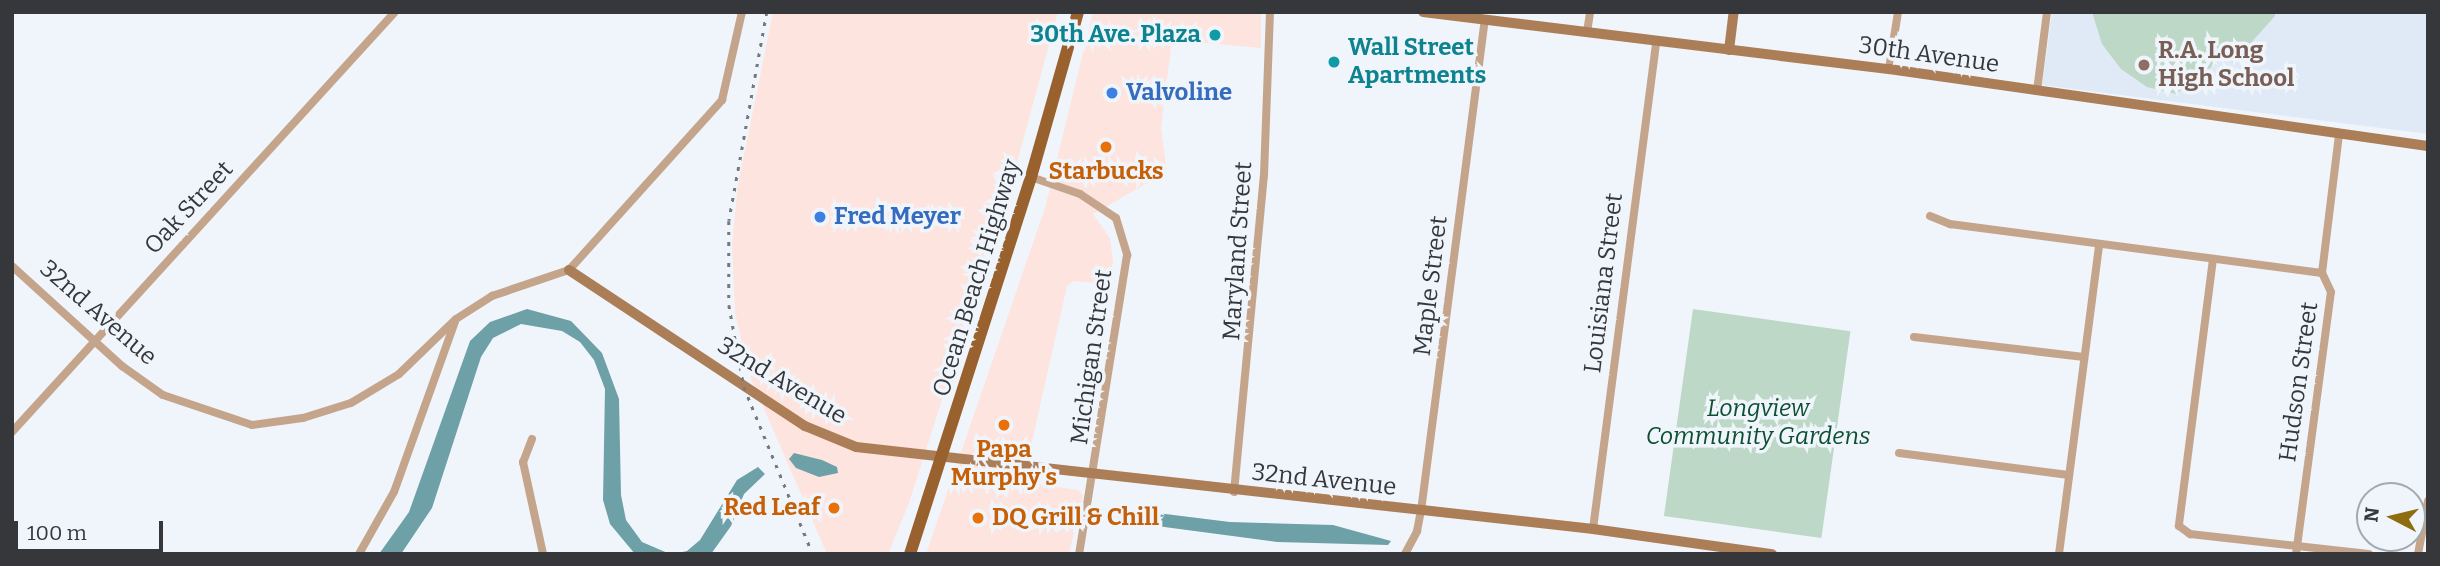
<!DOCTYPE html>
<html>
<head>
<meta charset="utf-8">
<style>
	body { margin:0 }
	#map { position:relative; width:2440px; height:566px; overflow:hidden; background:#f0f5fc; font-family:Bitter,serif }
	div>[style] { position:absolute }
	.commercial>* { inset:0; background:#fee4de }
	.built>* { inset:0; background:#e0eaf7 }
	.green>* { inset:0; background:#bdd8c7; transform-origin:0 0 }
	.water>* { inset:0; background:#6ea0a8 }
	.street>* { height:8px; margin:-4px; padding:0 4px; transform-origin:4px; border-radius:4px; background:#c4a58b }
	.secondary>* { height:10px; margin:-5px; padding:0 5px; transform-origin:5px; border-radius:5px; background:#ab7e57 }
	.primary>* { height:12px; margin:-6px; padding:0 6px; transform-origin:6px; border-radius:6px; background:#98612e }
	.rail>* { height:2.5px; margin-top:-1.25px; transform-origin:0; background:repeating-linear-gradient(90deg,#75787d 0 3.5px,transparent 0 10.5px) }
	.dots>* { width:19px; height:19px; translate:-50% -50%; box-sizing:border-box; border:4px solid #f0f5fc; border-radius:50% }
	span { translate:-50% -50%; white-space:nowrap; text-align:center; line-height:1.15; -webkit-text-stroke:7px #f0f5fc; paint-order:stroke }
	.culture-label { font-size:24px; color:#0d838f; font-weight:700 }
	.right { translate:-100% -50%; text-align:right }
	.left { translate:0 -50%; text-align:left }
	.education-label { font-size:24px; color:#785e54; font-weight:700 }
	.street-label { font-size:24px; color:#35373a }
	.shop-label { font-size:24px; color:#366cbe; font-weight:700 }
	.food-label { font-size:24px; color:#c56008; font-weight:700 }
	.park-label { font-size:24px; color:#0c5031; font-style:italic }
	.frame { position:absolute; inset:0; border:14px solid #35373a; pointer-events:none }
	.north { position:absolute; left:2356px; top:482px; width:70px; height:70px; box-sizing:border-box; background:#f0f5fc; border:2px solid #a5a9ae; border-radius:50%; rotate:277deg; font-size:19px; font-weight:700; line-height:28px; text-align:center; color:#35373a }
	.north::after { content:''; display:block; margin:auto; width:24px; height:32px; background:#8e6c10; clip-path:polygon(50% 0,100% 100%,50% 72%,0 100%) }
	.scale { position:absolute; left:14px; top:521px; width:149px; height:32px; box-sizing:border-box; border:4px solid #35373a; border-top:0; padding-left:9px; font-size:21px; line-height:24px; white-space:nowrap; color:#35373a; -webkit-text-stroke:5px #f0f5fc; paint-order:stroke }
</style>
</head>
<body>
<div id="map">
	<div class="commercial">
		<div style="clip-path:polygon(773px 12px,1058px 12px,1012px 181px,909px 503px,888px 554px,827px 554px,749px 374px,735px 312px,732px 244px,738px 185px)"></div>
		<div style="clip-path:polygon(1093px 12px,1261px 12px,1261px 48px,1172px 40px,1161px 128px,1167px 172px,1093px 214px,1110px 238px,1113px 262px,1109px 284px,1074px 281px,1067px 286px,1023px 482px,1078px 490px,1083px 495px,1069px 554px,926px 554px,1045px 208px)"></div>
	</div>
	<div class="built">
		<div style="clip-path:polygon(2052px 12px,2428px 12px,2428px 134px,2042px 85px)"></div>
	</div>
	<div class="green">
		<div style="clip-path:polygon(2092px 12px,2275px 12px,2275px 16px,2233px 63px,2226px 56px,2176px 94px,2147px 87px,2121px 69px,2102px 44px)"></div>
		<div style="left:1693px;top:309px;width:159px;height:209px;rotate:8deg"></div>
	</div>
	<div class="water">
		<div style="clip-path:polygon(527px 309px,571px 321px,602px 353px,619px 399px,621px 495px,626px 520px,642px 542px,670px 554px,635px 554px,610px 524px,603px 500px,605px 389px,594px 360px,580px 342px,562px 331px,521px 324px,493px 338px,481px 357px,432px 508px,401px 554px,379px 554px,409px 512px,470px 341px,490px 322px)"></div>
		<div style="clip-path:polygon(794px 453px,822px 460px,837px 467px,838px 473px,819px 477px,796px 468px,789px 459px)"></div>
		<div style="clip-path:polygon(758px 467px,765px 474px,744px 494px,731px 526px,711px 554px,673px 554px,687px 551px,700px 540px,737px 480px)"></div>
		<div style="clip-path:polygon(1125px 509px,1230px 522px,1333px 525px,1391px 541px,1388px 545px,1277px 542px,1119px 521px,1117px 510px)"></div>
	</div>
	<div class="street">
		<div style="left:1587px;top:32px;width:20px;rotate:-81deg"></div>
		<div style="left:1889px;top:69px;width:58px;rotate:-81deg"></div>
		<div style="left:2037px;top:91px;width:80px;rotate:-82.8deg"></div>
		<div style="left:1031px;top:177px;width:52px;rotate:19.1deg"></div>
		<div style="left:1080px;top:194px;width:43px;rotate:33.7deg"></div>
		<div style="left:1116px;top:218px;width:39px;rotate:73deg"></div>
		<div style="left:1127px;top:255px;width:303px;rotate:99.1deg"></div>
		<div style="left:1930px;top:216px;width:22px;rotate:22deg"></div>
		<div style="left:1950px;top:224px;width:375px;rotate:7.5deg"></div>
		<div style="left:2213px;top:259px;width:269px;rotate:97.3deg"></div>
		<div style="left:2179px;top:526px;width:14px;rotate:36deg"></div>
		<div style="left:2190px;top:534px;width:180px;rotate:6.4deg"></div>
		<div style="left:12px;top:266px;width:149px;rotate:42.3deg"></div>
		<div style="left:122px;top:366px;width:50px;rotate:35.3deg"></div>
		<div style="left:163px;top:395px;width:94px;rotate:18.6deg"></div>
		<div style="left:252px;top:425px;width:51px;rotate:-7.8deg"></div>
		<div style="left:303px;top:418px;width:50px;rotate:-17.4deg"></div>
		<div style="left:351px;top:403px;width:56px;rotate:-31.1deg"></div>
		<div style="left:399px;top:374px;width:79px;rotate:-44deg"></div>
		<div style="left:456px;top:319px;width:43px;rotate:-32.6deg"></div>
		<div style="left:492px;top:296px;width:81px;rotate:-18.7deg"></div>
		<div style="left:569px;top:270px;width:229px;rotate:-48deg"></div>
		<div style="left:722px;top:100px;width:90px;rotate:-77.2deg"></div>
		<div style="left:1914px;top:337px;width:171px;rotate:6.7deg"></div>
		<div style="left:12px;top:432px;width:568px;rotate:-47.64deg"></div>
		<div style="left:532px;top:439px;width:25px;rotate:111deg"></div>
		<div style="left:523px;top:462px;width:94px;rotate:77.7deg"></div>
		<div style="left:1899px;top:453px;width:171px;rotate:7.4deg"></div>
		<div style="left:1234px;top:492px;width:318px;rotate:-84.6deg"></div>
		<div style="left:1264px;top:175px;width:163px;rotate:-87.9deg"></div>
		<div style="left:1593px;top:529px;width:491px;rotate:-82.6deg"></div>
		<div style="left:359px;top:554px;width:71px;rotate:-60.6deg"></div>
		<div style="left:394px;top:492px;width:181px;rotate:-70.3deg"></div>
		<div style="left:1405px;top:554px;width:26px;rotate:-62deg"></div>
		<div style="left:1417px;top:531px;width:20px;rotate:-79deg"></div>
		<div style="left:1421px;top:511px;width:496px;rotate:-82.6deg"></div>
		<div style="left:2059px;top:554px;width:312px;rotate:-82.6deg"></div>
		<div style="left:2296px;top:554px;width:264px;rotate:-82.4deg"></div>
		<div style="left:2331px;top:292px;width:21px;rotate:-115deg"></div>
		<div style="left:2322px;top:273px;width:139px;rotate:-83deg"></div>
		<div style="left:2418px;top:554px;width:54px;rotate:-79.3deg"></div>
	</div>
	<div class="secondary">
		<div style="left:1423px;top:12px;width:469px;rotate:7deg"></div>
		<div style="left:1889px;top:69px;width:544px;rotate:8.13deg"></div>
		<div style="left:1729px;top:50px;width:38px;rotate:-83deg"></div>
		<div style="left:569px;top:270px;width:283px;rotate:33.5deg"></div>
		<div style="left:805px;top:426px;width:55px;rotate:22.4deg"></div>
		<div style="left:856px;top:447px;width:742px;rotate:6.35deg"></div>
		<div style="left:1593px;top:529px;width:181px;rotate:8deg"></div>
	</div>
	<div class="primary">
		<div style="left:910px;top:554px;width:396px;rotate:-72.2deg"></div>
		<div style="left:1031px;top:177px;width:172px;rotate:-74.1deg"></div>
	</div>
	<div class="rail">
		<div style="left:767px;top:12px;width:212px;rotate:100.3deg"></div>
		<div style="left:729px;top:221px;width:84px;rotate:90deg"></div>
		<div style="left:729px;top:305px;width:83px;rotate:79.6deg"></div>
		<div style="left:744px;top:387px;width:181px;rotate:67.6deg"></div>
	</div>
	<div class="dots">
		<div style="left:1215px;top:35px;background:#0f9aa8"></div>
		<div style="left:1334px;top:62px;background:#0f9aa8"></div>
		<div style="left:2144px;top:65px;background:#8d6e63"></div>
		<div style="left:1112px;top:93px;background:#3f7fe0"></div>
		<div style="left:1106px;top:147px;background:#e8710a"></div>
		<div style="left:820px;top:217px;background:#3f7fe0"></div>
		<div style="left:1004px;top:425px;background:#e8710a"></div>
		<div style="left:834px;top:508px;background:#e8710a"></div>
		<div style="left:978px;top:518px;background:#e8710a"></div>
	</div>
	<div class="culture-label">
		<span class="right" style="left:1201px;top:35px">30th Ave. Plaza</span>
		<span class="left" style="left:1348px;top:62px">Wall Street<br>Apartments</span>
	</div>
	<div class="education-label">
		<span class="left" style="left:2158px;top:65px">R.A. Long<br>High School</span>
	</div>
	<div class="street-label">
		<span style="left:1929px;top:55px;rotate:8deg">30th Avenue</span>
		<span style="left:189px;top:208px;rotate:-47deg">Oak Street</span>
		<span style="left:1238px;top:251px;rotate:-86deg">Maryland Street</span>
		<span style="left:977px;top:278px;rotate:-73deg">Ocean Beach Highway</span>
		<span style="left:1604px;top:283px;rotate:-83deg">Louisiana Street</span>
		<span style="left:1431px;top:286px;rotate:-83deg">Maple Street</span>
		<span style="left:98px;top:313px;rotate:41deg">32nd Avenue</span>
		<span style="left:1092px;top:357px;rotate:-82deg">Michigan Street</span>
		<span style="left:782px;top:381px;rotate:31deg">32nd Avenue</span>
		<span style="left:2299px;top:382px;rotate:-82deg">Hudson Street</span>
		<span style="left:1324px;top:480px;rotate:6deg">32nd Avenue</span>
	</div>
	<div class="shop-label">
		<span class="left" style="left:1126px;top:93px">Valvoline</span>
		<span class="left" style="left:834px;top:217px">Fred Meyer</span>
	</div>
	<div class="food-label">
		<span style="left:1106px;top:172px">Starbucks</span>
		<span style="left:1004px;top:464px">Papa<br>Murphy's</span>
		<span class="right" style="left:820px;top:508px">Red Leaf</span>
		<span class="left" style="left:992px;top:518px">DQ Grill &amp; Chill</span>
	</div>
	<div class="park-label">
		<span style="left:1758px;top:423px">Longview<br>Community Gardens</span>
	</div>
	<div class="frame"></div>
	<div class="north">N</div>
	<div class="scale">100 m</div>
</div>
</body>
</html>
